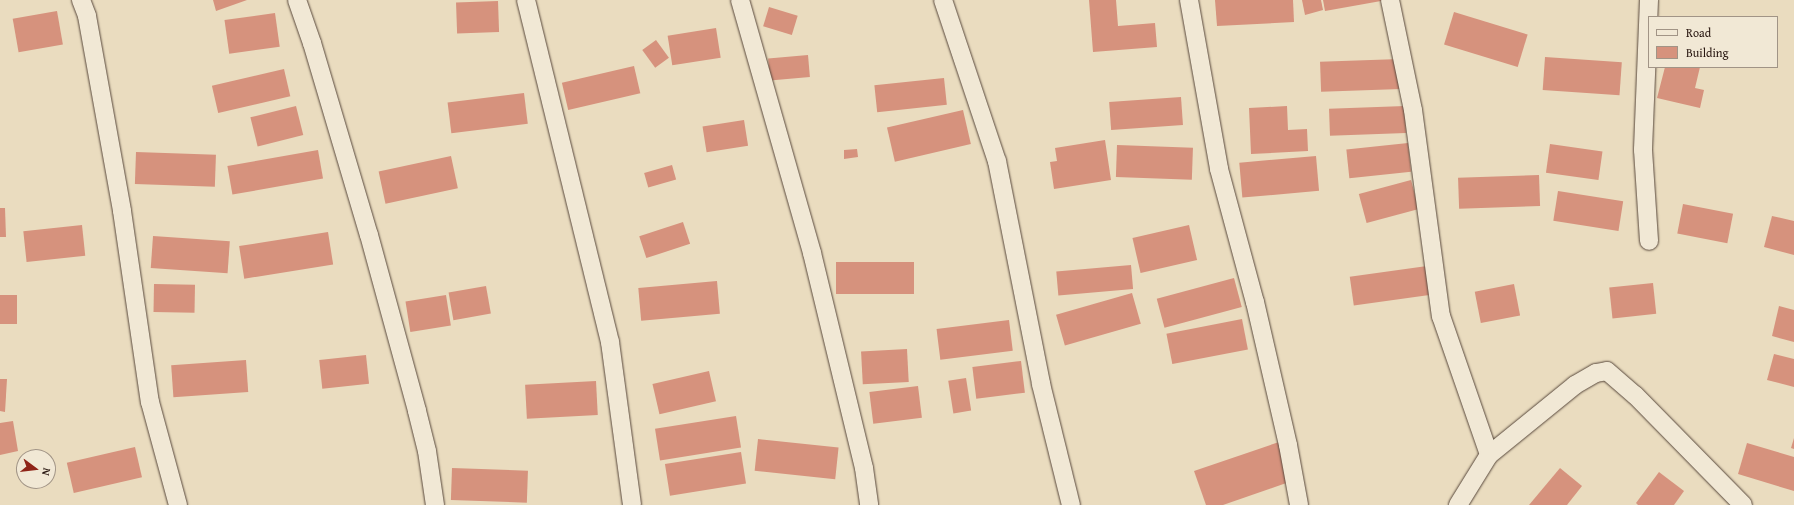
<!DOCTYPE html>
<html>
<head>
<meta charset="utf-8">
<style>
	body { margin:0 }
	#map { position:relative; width:1794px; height:505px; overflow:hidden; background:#eadcbf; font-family:"Gentium Book Plus",serif }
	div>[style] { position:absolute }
	.building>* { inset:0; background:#d6927d; transform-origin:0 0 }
	.roads { filter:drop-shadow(0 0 1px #58483c) drop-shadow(0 0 1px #58483c) }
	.minor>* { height:18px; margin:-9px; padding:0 9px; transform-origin:9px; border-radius:9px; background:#f1e8d5 }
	span { translate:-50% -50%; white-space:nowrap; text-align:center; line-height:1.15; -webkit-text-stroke:3px #f1e8d5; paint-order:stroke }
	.legend { position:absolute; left:1648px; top:16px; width:130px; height:52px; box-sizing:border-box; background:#f1e8d5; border:1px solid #a19486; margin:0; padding:5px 7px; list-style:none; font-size:12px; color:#281610 }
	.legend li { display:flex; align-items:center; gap:8px; height:20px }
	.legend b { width:20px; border:1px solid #a19486 }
	.north { position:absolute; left:16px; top:449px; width:40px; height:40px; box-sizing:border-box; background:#f1e8d5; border:1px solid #a19486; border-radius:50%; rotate:105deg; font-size:11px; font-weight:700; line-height:16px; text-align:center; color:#281610 }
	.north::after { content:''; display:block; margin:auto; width:14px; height:18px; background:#8f2418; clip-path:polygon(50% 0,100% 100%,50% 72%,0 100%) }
</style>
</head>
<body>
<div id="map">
	<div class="building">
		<div style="clip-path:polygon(213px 0,247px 0,216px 11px)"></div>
		<div style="clip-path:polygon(1089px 0,1116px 0,1118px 26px,1155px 23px,1157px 47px,1093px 52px)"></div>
		<div style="clip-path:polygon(1215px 0,1293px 0,1294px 22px,1217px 26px)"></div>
		<div style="clip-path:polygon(1302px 0,1321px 0,1323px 10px,1305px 15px)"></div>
		<div style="clip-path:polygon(1323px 0,1381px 0,1381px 1px,1325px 11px)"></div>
		<div style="left:498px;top:1px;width:31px;height:42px;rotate:88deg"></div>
		<div style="left:769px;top:7px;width:30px;height:20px;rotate:17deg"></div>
		<div style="left:57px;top:11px;width:34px;height:45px;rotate:80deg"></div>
		<div style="left:1454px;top:12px;width:77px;height:34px;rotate:17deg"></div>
		<div style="left:275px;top:13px;width:34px;height:51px;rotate:82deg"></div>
		<div style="left:716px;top:28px;width:30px;height:49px;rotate:81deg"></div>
		<div style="left:656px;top:40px;width:22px;height:17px;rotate:54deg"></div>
		<div style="left:808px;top:55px;width:22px;height:40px;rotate:85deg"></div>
		<div style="left:1545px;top:57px;width:77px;height:33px;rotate:4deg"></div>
		<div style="left:1400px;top:59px;width:30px;height:80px;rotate:88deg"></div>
		<div style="left:634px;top:66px;width:28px;height:74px;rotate:77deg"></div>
		<div style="clip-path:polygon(1665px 67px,1700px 67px,1695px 88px,1704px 90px,1700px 108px,1657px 98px)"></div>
		<div style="left:284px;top:69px;width:28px;height:74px;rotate:77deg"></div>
		<div style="left:944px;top:78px;width:27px;height:70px;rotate:84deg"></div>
		<div style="left:524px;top:93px;width:31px;height:77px;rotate:83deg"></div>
		<div style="left:1181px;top:97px;width:28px;height:72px;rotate:86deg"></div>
		<div style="left:296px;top:106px;width:30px;height:47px;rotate:76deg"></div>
		<div style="clip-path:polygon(1287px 106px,1288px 130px,1307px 129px,1308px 151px,1251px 154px,1249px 108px)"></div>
		<div style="left:1405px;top:106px;width:27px;height:76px;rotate:88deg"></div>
		<div style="left:963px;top:110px;width:35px;height:78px;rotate:77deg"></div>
		<div style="left:744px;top:120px;width:26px;height:42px;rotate:81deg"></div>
		<div style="clip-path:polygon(1105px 140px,1111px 180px,1054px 189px,1050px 162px,1057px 161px,1055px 148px)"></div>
		<div style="left:1408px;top:143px;width:29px;height:62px;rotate:84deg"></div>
		<div style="left:1550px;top:144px;width:53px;height:29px;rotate:8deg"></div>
		<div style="left:1117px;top:145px;width:76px;height:32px;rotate:2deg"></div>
		<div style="clip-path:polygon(857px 149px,858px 157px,844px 159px,844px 150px)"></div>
		<div style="left:318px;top:150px;width:29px;height:92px;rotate:80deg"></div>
		<div style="left:136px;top:152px;width:80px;height:32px;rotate:2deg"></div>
		<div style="left:451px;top:156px;width:33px;height:74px;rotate:78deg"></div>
		<div style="left:1316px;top:156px;width:35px;height:77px;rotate:85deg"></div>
		<div style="left:672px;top:165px;width:15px;height:29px;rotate:74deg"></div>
		<div style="left:1539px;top:175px;width:31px;height:81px;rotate:88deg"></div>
		<div style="left:1411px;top:180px;width:30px;height:54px;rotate:75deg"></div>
		<div style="left:1558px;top:191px;width:66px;height:30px;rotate:9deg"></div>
		<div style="left:1683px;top:204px;width:51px;height:30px;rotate:11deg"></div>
		<div style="clip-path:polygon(0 208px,5px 208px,6px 237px,0 237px)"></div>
		<div style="clip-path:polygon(1772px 216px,1794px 221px,1794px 255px,1764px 247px)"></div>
		<div style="left:683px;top:222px;width:23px;height:46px;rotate:72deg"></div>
		<div style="left:82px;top:225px;width:31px;height:59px;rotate:84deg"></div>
		<div style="left:1189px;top:225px;width:36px;height:58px;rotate:77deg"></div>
		<div style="left:328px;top:232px;width:33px;height:90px;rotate:81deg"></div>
		<div style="left:153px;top:236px;width:77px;height:32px;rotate:4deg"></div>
		<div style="left:836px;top:262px;width:78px;height:32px"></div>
		<div style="left:1131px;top:265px;width:24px;height:75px;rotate:85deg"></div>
		<div style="left:1427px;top:266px;width:29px;height:78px;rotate:82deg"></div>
		<div style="left:1234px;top:278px;width:30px;height:80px;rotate:75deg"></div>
		<div style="left:717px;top:281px;width:33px;height:79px;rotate:85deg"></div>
		<div style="left:1653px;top:283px;width:31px;height:44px;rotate:84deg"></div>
		<div style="left:154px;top:284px;width:41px;height:28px;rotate:1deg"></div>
		<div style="left:1514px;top:284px;width:32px;height:40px;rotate:79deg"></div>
		<div style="left:486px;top:286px;width:28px;height:38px;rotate:80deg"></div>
		<div style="left:1132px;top:293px;width:32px;height:79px;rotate:74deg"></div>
		<div style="left:0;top:295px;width:17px;height:29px"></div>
		<div style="left:446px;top:295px;width:31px;height:41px;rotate:81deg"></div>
		<div style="clip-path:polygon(1779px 306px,1794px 310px,1794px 342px,1772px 336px)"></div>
		<div style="left:1242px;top:319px;width:31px;height:77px;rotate:79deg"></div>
		<div style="left:1009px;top:320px;width:31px;height:73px;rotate:83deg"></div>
		<div style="left:907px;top:349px;width:33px;height:46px;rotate:87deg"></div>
		<div style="clip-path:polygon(1774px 354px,1794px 359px,1794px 387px,1767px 380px)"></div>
		<div style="left:366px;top:355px;width:29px;height:47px;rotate:84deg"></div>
		<div style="left:246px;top:360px;width:32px;height:75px;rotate:86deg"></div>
		<div style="left:1021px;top:361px;width:32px;height:49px;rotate:83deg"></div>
		<div style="left:709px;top:371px;width:31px;height:58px;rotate:77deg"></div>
		<div style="left:966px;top:378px;width:33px;height:18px;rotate:81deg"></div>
		<div style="clip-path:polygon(0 379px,7px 379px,5px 412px,0 411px)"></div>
		<div style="left:596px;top:381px;width:34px;height:71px;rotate:87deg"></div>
		<div style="left:918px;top:386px;width:32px;height:49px;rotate:83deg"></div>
		<div style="left:736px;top:416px;width:32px;height:82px;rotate:81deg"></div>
		<div style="clip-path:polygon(13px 421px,18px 451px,0 455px,0 423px)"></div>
		<div style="clip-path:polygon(1794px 438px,1794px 449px,1791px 448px)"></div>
		<div style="left:758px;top:439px;width:81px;height:32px;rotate:6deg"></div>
		<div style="clip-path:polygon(1279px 442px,1292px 481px,1223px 505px,1206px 505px,1194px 471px)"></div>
		<div style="clip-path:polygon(1747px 443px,1794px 457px,1794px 491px,1738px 474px)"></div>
		<div style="left:135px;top:447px;width:31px;height:70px;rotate:77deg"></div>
		<div style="left:741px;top:452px;width:32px;height:77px;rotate:81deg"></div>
		<div style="left:452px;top:468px;width:76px;height:32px;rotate:2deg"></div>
		<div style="clip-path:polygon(1560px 468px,1582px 486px,1567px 505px,1529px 505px)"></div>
		<div style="clip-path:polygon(1659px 472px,1684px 491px,1674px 505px,1638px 505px,1636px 503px)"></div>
	</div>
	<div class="roads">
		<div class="minor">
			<div style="left:81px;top:0;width:17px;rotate:69deg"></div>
			<div style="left:87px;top:16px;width:198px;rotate:79.8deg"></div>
			<div style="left:122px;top:211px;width:193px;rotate:81.7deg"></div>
			<div style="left:150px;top:402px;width:107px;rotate:74.8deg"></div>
			<div style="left:297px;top:0;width:46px;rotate:70.8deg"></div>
			<div style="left:312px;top:43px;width:200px;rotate:73.5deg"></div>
			<div style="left:369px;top:235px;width:182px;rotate:74.7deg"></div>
			<div style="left:417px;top:411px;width:41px;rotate:76deg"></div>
			<div style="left:427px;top:451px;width:55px;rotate:81.6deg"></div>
			<div style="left:526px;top:0;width:352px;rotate:76.2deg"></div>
			<div style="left:610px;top:342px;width:164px;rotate:82.3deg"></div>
			<div style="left:740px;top:0;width:263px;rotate:74.1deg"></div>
			<div style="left:812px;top:253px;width:221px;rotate:76.4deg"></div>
			<div style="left:864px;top:468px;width:37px;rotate:82deg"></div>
			<div style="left:943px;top:0;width:170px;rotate:71.5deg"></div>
			<div style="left:997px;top:161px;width:227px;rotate:78.8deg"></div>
			<div style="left:1041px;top:384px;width:125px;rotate:76.1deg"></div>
			<div style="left:1189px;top:0;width:172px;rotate:79.9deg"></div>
			<div style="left:1219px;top:169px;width:138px;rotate:74.9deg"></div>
			<div style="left:1255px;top:302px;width:147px;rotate:77deg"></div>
			<div style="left:1288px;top:445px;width:61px;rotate:79.6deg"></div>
			<div style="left:1390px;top:0;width:112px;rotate:78.2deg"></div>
			<div style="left:1413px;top:110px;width:208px;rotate:82.3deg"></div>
			<div style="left:1441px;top:316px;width:147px;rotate:70.9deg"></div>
			<div style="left:1649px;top:0;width:150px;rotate:92.3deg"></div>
			<div style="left:1643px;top:150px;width:91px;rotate:86.2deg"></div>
			<div style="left:1458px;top:505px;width:59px;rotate:-58.2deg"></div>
			<div style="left:1489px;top:455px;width:111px;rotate:-39.1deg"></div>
			<div style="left:1575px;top:385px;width:24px;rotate:-30deg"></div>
			<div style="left:1596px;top:373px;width:11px;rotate:-10deg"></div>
			<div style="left:1607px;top:371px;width:37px;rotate:41deg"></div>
			<div style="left:1635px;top:395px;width:154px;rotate:45.5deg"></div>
		</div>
	</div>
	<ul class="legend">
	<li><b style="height:5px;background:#f1e8d5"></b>Road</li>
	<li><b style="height:11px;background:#d6927d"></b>Building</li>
	</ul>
	<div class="north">N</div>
</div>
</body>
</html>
